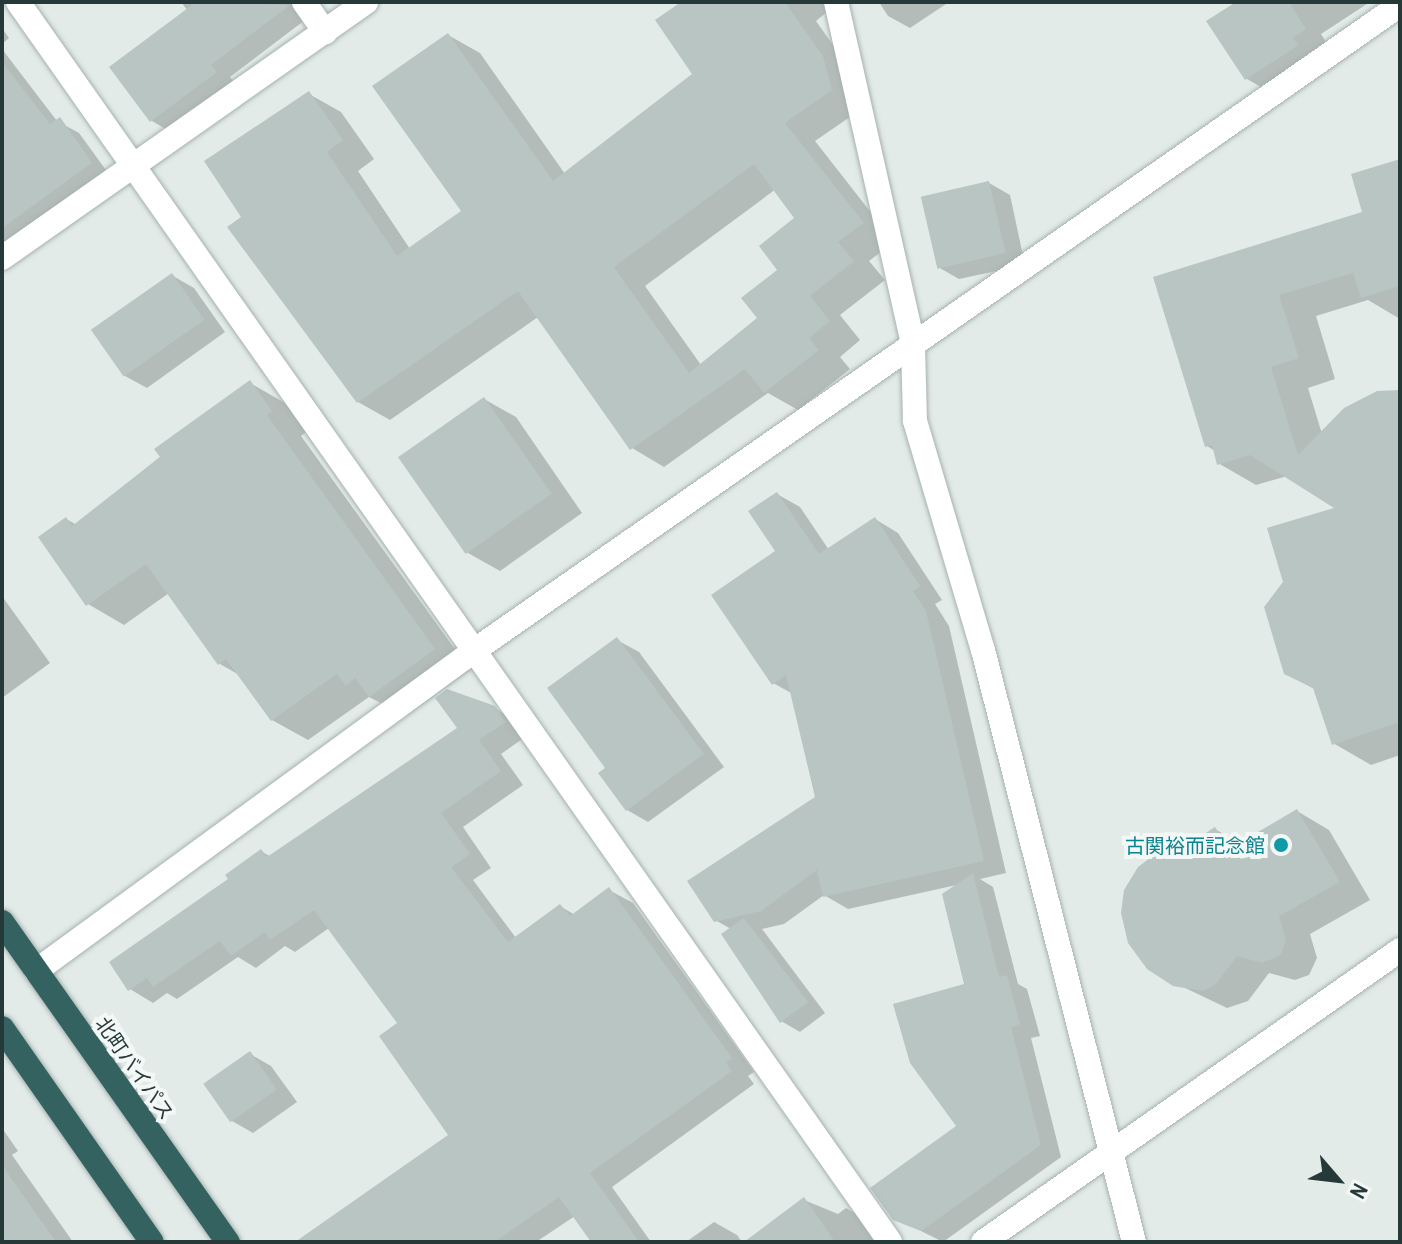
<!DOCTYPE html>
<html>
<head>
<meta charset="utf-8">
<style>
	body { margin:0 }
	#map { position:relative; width:1402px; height:1244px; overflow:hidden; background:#e2ebe8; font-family:"Archivo Narrow","Noto Sans JP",sans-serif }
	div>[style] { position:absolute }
	.shadow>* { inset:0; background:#0003 }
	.building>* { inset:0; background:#b8c5c2; transform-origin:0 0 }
	.roads { filter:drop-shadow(0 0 2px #a6b2b0) drop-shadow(0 0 2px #a6b2b0) }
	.minor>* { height:24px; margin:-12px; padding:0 12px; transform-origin:12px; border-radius:12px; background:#fff }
	.highway>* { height:24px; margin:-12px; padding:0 12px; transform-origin:12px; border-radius:12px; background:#346261 }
	.dots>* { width:22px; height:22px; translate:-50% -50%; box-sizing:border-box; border:4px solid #f3f8f6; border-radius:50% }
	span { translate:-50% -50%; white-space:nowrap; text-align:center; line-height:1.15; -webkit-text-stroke:8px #f3f8f6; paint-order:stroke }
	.culture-label { font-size:20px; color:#0d838f }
	.right { translate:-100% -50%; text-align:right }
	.street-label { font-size:20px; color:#253938 }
	.frame { position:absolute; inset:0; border:4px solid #253938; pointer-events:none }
	.north { position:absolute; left:1298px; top:1140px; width:80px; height:80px; -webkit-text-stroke:6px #f3f8f6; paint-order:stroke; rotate:118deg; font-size:22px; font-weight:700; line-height:32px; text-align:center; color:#253938 }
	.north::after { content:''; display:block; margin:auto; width:28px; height:36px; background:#253938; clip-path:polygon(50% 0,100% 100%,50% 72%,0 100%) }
</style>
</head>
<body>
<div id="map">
	<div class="shadow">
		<div style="clip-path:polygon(181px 2px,297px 2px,309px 17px,230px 77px,236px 85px,172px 133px,152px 121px,188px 11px)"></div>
		<div style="clip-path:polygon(evenodd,691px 2px,839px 2px,816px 21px,855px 76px,863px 108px,815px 141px,894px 242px,869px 261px,885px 280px,840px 315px,860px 340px,840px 357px,850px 369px,798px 410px,768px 393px,664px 467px,632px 448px,538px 317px,390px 420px,358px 402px,244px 218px,309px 94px,341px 112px,374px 159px,358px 171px,410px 249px,464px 212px,448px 35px,480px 53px,565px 174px,695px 75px,691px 2px,776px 189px,797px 218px,760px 318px,701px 365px,645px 286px,776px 189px)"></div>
		<div style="clip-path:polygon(879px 2px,949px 2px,910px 28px,888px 16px)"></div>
		<div style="clip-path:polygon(1239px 2px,1370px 2px,1321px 34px,1326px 42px,1314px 50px,1319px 58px,1268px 91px,1247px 79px)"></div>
		<div style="clip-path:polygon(2px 28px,9px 38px,2px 44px)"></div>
		<div style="clip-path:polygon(2px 49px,57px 121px,79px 133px,111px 177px,2px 253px)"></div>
		<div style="clip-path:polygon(1400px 161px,1400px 319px,1368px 300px,1316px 316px,1335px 379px,1308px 388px,1322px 434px,1400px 394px,1400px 755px,1371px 765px,1333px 743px,1316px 690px,1286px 673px,1339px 509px,1287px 476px,1256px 485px,1218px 463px,1215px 451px,1207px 446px,1156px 278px,1365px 213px)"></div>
		<div style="clip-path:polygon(989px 183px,1010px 195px,1025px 265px,959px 279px,938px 267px)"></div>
		<div style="clip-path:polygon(173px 276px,194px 288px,225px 332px,147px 388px,125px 376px)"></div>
		<div style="clip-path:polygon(250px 383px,285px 403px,306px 432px,301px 436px,470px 670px,406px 716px,369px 697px,308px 740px,272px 720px,241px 676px,220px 664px,169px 593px,124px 625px,88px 604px,66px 519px,77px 525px)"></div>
		<div style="clip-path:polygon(484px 399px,516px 417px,582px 513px,500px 571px,468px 553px)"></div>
		<div style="clip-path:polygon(777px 494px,800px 507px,829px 550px,875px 519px,898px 533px,942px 600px,935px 604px,949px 626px,1006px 873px,980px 879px,993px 887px,1018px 984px,1027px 989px,1040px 1036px,1031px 1038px,1061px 1157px,943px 1242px,899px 1220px,959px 1126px,966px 986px,961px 884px,848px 909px,824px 895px,784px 924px,762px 929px,825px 1013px,800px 1032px,781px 1021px,731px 929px,715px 920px,817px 798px,793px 694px,773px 683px)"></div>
		<div style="clip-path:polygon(2px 596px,50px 663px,2px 698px)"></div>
		<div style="clip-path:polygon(617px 640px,639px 652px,724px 767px,648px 822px,627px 810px,608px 768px)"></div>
		<div style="clip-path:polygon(494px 708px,518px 722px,528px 735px,501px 754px,523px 785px,463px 827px,491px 868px,473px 880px,516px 938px,560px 906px,575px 915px,609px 890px,633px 903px,754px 1072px,748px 1076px,754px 1084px,612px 1187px,651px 1242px,594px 1242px,575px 1216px,536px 1242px,312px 1242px,451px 1136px,400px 1023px,329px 928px,295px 952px,285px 946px,256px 968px,238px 957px,177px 999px,167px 993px,153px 1003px,130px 989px,261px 851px,271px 857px)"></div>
		<div style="clip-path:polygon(1297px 811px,1329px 830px,1370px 900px,1310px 934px,1317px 958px,1309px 975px,1295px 980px,1269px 973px,1248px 1001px,1227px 1008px,1181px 986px,1187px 847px,1215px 829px,1241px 844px)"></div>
		<div style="clip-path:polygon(250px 1054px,271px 1066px,297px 1102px,253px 1133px,232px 1121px)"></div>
		<div style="clip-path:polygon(2px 1128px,18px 1151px,12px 1155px,73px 1242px,2px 1242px)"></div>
		<div style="clip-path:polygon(804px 1200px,838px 1214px,846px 1208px,869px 1221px,884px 1242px,747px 1242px)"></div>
		<div style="clip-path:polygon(714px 1222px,737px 1235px,742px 1242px,686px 1242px)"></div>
	</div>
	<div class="building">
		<div style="clip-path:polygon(196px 2px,290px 5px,211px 65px,217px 72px,150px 122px,109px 67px)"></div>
		<div style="clip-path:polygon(evenodd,681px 2px,785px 2px,823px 56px,832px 90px,785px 123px,864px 223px,838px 242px,854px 261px,810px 296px,830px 321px,809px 338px,819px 350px,764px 393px,745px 369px,630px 450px,518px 291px,357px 403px,227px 227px,241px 217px,204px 161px,309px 91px,343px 140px,327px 152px,397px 256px,461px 211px,372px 86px,448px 33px,553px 181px,692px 74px,655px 20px,681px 2px,754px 164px,794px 218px,759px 246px,777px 270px,741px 298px,757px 318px,689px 373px,614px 267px,754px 164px)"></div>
		<div style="clip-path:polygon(1236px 2px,1289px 2px,1306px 29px,1293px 38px,1299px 45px,1245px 80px,1206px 21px)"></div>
		<div style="clip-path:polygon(2px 62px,50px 124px,60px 117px,92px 163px,2px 228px)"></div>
		<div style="clip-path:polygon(1400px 159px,1400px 286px,1361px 298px,1353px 273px,1279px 295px,1299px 358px,1271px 367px,1298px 455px,1344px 408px,1377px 391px,1400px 390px,1400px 722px,1332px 745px,1313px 688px,1284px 674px,1264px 607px,1283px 582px,1267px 528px,1334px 508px,1250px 455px,1217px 465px,1212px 445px,1205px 447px,1153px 277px,1362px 212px,1351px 174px)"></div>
		<div style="left:989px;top:181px;width:74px;height:70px;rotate:77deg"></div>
		<div style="left:172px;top:273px;width:57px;height:99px;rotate:55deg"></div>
		<div style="clip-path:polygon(250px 380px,272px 411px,267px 415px,435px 649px,369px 697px,355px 678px,346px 686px,337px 674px,271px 721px,226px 659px,218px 665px,146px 564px,86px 606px,38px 537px,66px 517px,72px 526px,160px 457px,154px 449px)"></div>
		<div style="left:484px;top:397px;width:118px;height:105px;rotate:55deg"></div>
		<div style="clip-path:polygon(777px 492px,819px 554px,875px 517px,920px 586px,913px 591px,926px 611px,984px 861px,823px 897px,817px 870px,761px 911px,714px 922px,687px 881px,815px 797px,786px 675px,772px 685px,711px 595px,775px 551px,748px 511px)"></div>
		<div style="clip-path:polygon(617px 637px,704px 754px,626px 811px,598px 773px,605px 768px,547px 688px)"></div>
		<div style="clip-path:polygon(447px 689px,495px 706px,506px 722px,479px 740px,501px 771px,441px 813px,470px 854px,451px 867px,508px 942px,560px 904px,570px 916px,609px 887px,732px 1058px,726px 1062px,732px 1071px,590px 1173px,639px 1242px,591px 1242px,559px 1197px,495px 1242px,295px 1242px,448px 1135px,379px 1036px,397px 1023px,314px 910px,270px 940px,265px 932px,231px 956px,220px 941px,153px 987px,147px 978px,128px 991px,109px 962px,228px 879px,225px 875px,261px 849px,267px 857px,457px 728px,435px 698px)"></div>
		<div style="clip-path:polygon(1297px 809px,1340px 882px,1279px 916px,1286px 940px,1281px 955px,1262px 963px,1237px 956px,1216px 984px,1203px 991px,1173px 986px,1147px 969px,1128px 943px,1121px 913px,1124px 890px,1138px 867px,1158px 852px,1187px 845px,1215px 827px,1229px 849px)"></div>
		<div style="clip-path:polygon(973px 873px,999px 977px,1007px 975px,1020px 1024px,1011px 1027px,1041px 1145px,921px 1231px,893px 1220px,870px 1188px,956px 1126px,910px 1063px,893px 1004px,964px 984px,942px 894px)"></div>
		<div style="clip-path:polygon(744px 918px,808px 1002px,780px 1023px,721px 934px)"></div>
		<div style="left:250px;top:1051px;width:47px;height:57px;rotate:55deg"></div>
		<div style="clip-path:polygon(2px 1165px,56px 1242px,2px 1242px)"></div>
		<div style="clip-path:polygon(804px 1197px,835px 1242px,744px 1242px)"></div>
	</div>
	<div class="roads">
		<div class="minor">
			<div style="left:18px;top:2px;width:1516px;rotate:54.88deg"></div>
			<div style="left:304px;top:2px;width:37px;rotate:55deg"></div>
			<div style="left:836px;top:2px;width:352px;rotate:77.3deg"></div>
			<div style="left:913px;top:345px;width:76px;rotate:88.5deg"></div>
			<div style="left:915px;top:421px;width:239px;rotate:73.5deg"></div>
			<div style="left:983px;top:650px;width:611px;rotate:75.69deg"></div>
			<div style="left:2px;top:258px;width:445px;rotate:-35.1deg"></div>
			<div style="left:36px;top:971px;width:544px;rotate:-36.17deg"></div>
			<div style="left:475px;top:650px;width:1128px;rotate:-34.89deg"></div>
			<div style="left:983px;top:1242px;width:509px;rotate:-35deg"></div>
		</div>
		<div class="highway">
			<div style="left:2px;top:922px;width:392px;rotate:54.8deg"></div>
			<div style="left:2px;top:1028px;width:261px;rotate:55deg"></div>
		</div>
	</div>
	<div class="dots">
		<div style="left:1281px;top:845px;background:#0f9aa8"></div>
	</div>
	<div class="culture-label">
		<span class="right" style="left:1265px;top:845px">古関裕而記念館</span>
	</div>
	<div class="street-label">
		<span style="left:135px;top:1068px;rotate:55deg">北町バイパス</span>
	</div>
	<div class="frame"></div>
	<div class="north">N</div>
</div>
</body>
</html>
